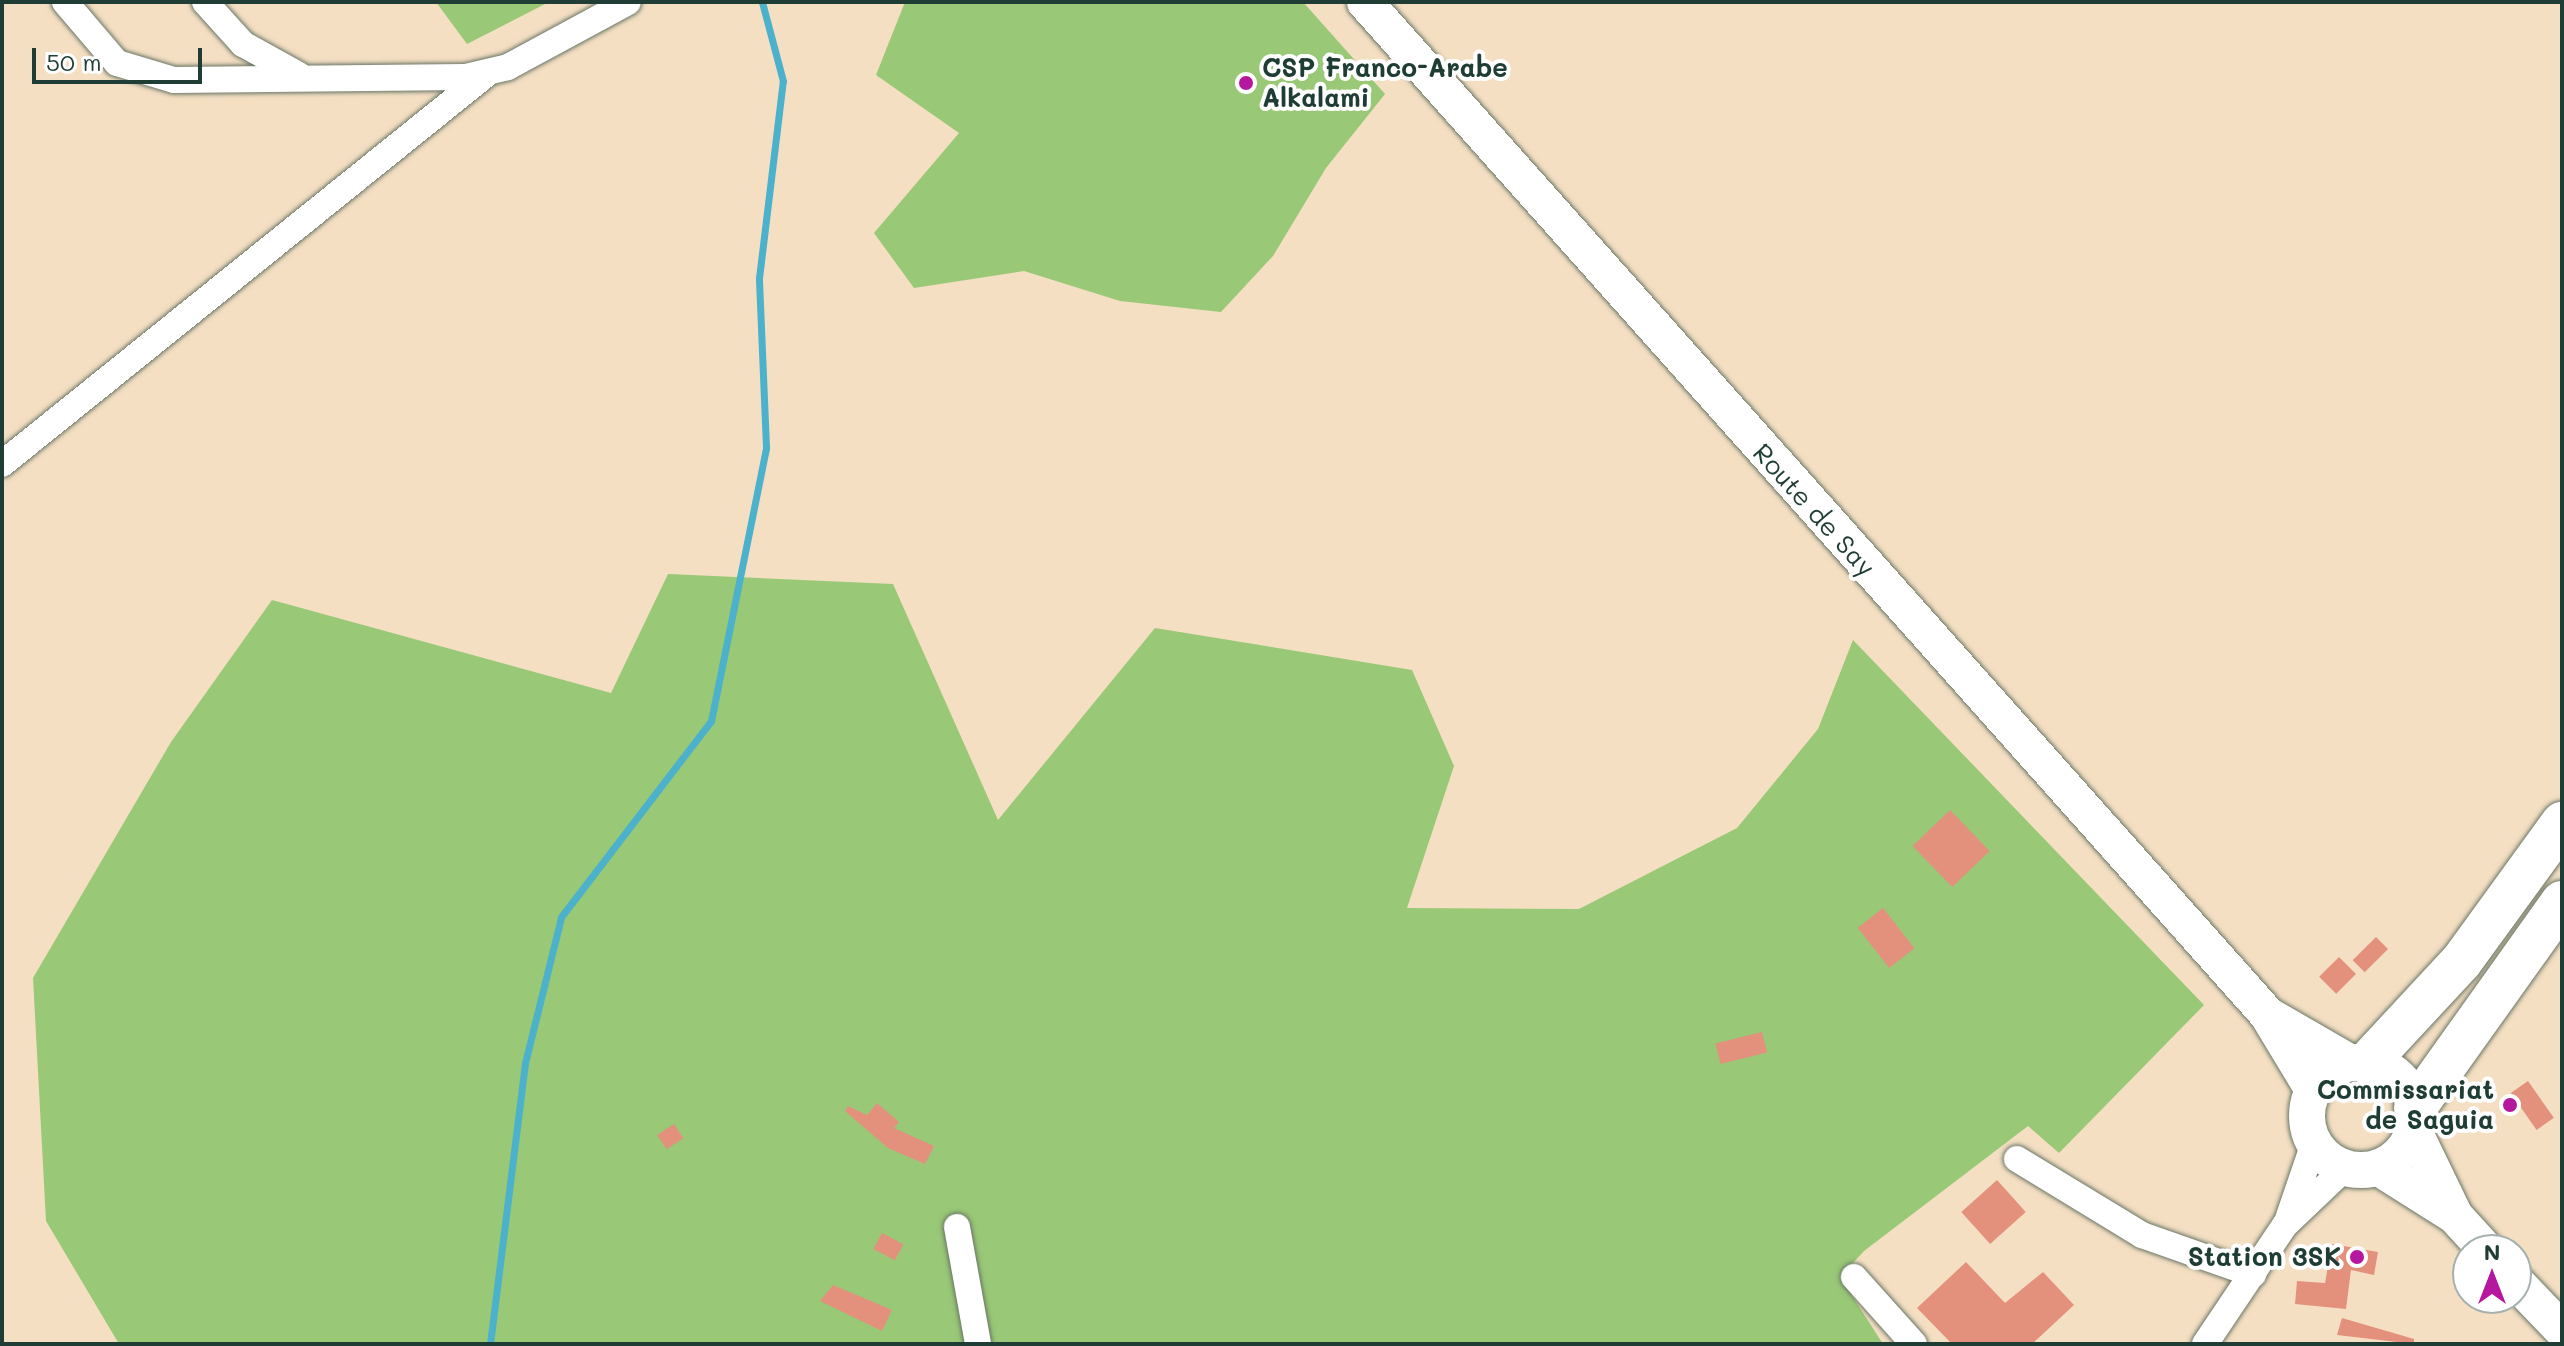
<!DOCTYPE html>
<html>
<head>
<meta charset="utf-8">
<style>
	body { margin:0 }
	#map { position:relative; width:2564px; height:1346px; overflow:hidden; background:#f4dfc3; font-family:Mali,sans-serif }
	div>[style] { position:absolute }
	.green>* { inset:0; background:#99c876 }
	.stream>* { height:7px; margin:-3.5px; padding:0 3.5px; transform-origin:3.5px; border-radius:3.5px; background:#4cb1cb }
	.building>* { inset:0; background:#e3917c; transform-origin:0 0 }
	.roads { filter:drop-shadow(0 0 2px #6a7666) drop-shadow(0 0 2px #6a7666) }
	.minor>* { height:26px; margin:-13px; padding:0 13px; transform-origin:13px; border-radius:13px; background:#fff }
	.secondary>* { height:36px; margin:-18px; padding:0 18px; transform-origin:18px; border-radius:18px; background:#fff }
	.secondary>.ring { margin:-18px; padding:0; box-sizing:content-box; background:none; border:36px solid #fff; border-radius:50% }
	.trunk>* { height:42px; margin:-21px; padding:0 21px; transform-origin:21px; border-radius:21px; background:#fff }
	.dots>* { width:22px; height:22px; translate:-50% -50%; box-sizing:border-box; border:4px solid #fff; border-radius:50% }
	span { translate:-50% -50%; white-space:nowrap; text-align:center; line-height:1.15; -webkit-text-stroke:8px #fff; paint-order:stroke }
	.poi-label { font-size:26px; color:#1f3d34; font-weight:700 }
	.left { translate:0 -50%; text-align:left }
	.right { translate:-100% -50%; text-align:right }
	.street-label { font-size:26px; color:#1f3d34 }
	.frame { position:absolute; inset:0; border:4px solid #1f3d34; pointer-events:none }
	.north { position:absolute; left:2452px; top:1234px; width:80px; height:80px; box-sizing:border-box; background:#fff; border:2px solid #a5b1ae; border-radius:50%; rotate:0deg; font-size:22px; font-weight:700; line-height:32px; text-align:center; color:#1f3d34 }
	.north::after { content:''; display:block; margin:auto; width:28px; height:36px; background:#b5179e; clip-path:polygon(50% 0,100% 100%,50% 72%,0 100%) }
	.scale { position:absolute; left:32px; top:48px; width:170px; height:36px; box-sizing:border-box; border:4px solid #1f3d34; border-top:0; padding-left:10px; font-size:24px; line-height:28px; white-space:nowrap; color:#1f3d34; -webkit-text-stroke:6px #fff; paint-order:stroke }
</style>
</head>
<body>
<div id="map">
	<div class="green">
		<div style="clip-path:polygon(436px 2px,549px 2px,467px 44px)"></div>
		<div style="clip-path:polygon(905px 2px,1303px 2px,1385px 94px,1326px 168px,1273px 256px,1221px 312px,1120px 301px,1024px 271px,914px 288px,874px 233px,959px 133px,876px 75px)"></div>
		<div style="clip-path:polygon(668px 574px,893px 584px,998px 820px,1155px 628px,1412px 670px,1454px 766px,1407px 908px,1579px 909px,1737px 828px,1818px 729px,1853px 640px,2204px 1005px,2059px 1153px,2028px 1126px,1864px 1251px,1840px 1277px,1883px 1344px,119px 1344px,46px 1221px,33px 978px,171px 742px,272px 600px,611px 693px)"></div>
	</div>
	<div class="stream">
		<div style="left:490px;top:1344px;width:283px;rotate:-82.9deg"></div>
		<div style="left:525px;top:1063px;width:150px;rotate:-76.1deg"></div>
		<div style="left:561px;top:917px;width:247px;rotate:-52.6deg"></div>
		<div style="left:711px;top:721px;width:279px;rotate:-78.6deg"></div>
		<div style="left:766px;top:447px;width:169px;rotate:-92.4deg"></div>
		<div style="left:759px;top:278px;width:198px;rotate:-83.1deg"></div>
		<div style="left:783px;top:81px;width:82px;rotate:-104.9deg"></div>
	</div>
	<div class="building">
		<div style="left:1950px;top:810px;width:57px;height:52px;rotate:46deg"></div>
		<div style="left:1883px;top:908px;width:51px;height:32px;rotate:52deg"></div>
		<div style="left:2376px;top:937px;width:17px;height:33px;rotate:45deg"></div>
		<div style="left:2339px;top:957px;width:24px;height:28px;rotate:45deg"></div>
		<div style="left:1762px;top:1032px;width:21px;height:48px;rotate:76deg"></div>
		<div style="left:2528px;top:1081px;width:45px;height:21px;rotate:55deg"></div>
		<div style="clip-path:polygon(877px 1103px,899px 1122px,894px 1128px,934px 1146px,925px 1164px,888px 1148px,845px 1111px,848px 1106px,867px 1115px)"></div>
		<div style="left:674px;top:1124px;width:17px;height:20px;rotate:57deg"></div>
		<div style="left:1997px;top:1180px;width:43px;height:48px;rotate:48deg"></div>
		<div style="left:882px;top:1233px;width:24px;height:18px;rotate:28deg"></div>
		<div style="clip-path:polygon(2332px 1244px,2378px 1252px,2374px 1275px,2351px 1270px,2346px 1309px,2295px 1304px,2297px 1281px,2325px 1283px)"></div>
		<div style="clip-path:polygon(1966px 1262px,2005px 1303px,2043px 1272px,2074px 1305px,2032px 1344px,1952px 1344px,1917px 1308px)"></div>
		<div style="clip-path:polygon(833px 1285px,892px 1310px,882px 1331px,820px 1301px)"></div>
		<div style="clip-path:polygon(2342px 1318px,2414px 1339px,2414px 1344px,2337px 1335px)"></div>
	</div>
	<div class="roads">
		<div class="minor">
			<div style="left:65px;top:2px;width:80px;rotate:49.6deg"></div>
			<div style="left:117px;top:63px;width:59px;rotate:16.6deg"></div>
			<div style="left:174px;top:80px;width:292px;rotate:-0.6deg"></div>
			<div style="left:466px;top:77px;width:43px;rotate:-13.4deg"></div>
			<div style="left:508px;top:67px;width:136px;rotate:-28.4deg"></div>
			<div style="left:205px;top:2px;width:57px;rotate:47.9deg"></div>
			<div style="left:243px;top:44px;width:64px;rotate:29deg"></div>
			<div style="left:2px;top:464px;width:625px;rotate:-38.83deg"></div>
			<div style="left:2017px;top:1159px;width:146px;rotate:31.3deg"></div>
			<div style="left:2142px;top:1235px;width:118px;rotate:19.4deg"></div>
			<div style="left:2287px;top:1222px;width:83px;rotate:-71.1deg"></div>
			<div style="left:957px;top:1227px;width:119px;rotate:79.8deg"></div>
			<div style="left:1854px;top:1277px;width:90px;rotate:48.2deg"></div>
			<div style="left:2205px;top:1344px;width:143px;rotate:-56.1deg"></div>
			<div style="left:2285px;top:1225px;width:83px;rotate:-43.5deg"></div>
		</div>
		<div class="secondary">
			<div style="left:1365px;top:2px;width:1356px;rotate:48.29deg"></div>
			<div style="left:2267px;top:1014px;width:89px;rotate:58.8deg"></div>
			<div style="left:2268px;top:1015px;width:96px;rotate:30deg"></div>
			<div class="ring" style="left:2307px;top:1062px;width:72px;height:72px"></div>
			<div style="left:2414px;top:1131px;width:94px;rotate:64.2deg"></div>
			<div style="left:2455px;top:1216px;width:46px;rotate:47.6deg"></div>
			<div style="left:2379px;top:1168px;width:90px;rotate:32.3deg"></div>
			<div style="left:2516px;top:1282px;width:66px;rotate:46.2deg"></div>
		</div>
		<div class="trunk">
			<div style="left:2367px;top:1063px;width:138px;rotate:-47.1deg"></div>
			<div style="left:2461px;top:962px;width:172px;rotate:-54deg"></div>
			<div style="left:2415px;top:1108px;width:253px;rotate:-54.5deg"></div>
		</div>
	</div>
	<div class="dots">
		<div style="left:1246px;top:83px;background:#b5179e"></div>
		<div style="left:2510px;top:1105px;background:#b5179e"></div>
		<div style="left:2357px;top:1257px;background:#b5179e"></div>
	</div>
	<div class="poi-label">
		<span class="left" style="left:1262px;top:83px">CSP Franco-Arabe<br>Alkalami</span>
		<span class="right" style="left:2494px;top:1105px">Commissariat<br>de Saguia</span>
		<span class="right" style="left:2341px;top:1257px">Station 3SK</span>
	</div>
	<div class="street-label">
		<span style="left:1814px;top:510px;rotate:48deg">Route de Say</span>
	</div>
	<div class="frame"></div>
	<div class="north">N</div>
	<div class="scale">50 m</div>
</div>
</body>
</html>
